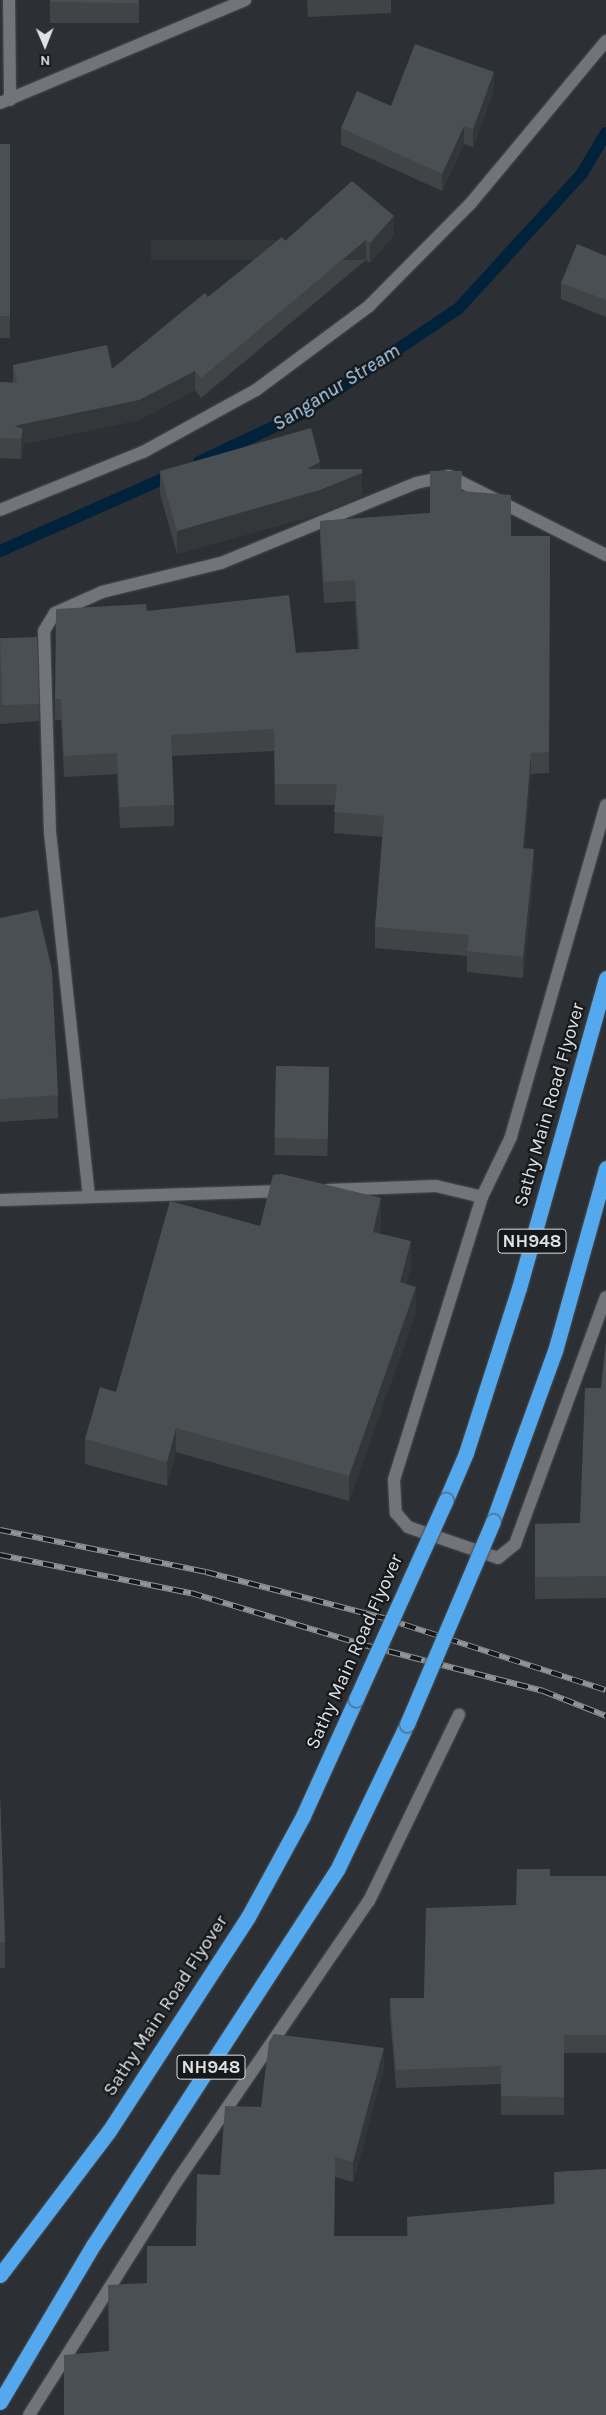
<!DOCTYPE html>
<html>
<head>
<meta charset="utf-8">
<style>
	body { margin:0 }
	#map { position:relative; width:606px; height:2415px; overflow:hidden; background:#2c3034; font-family:Karla,sans-serif }
	div>[style] { position:absolute }
	.stream>* { height:12px; margin:-6px; padding:0 6px; transform-origin:6px; border-radius:6px; background:#01223b }
	.roads { filter:drop-shadow(0 0 1px #4a4d50) drop-shadow(0 0 1px #4a4d50) }
	.minor>* { height:12px; margin:-6px; padding:0 6px; transform-origin:6px; border-radius:6px; background:#71757a }
	.highway>* { height:15px; margin:-7.5px; padding:0 7.5px; transform-origin:7.5px; border-radius:7.5px; background:#54a9ee }
	.rail>* { height:5.5px; margin-top:-2.75px; transform-origin:0; background:repeating-linear-gradient(90deg,#16181a 0 11px,#919598 0 22px); box-sizing:border-box; border-block:1px solid #919598 }
	.bridges { filter:drop-shadow(0 0 1px #4a4d50) drop-shadow(0 0 1px #4a4d50) }
	.highway-bridge>* { height:15px; margin:-7.5px; padding:0 7.5px; transform-origin:7.5px; border-radius:7.5px; background:#54a9ee }
	.wall>* { inset:0; background:#404447; transform-origin:0 0 }
	.shaded-wall>* { inset:0; background:#34373a; transform-origin:0 0 }
	.building>* { inset:0; background:#4a4f53; transform-origin:0 0 }
	span { translate:-50% -50%; white-space:nowrap; text-align:center; line-height:1.15; -webkit-text-stroke:4.5px #16181a; paint-order:stroke }
	.shield-label span { padding:1px 4px; background:#16181a; border:1px solid; border-radius:4px; -webkit-text-stroke-width:0 }
	.shield-label { font-size:18px; color:#dfe2e5; font-weight:700 }
	.street-label { font-size:19px; color:#dfe2e5 }
	.water-label { font-size:20px; color:#aed5f8; font-style:italic }
	.north { position:absolute; left:20px; top:20px; width:50px; height:50px; -webkit-text-stroke:4px #16181a; paint-order:stroke; rotate:179deg; font-size:14px; font-weight:700; line-height:20px; text-align:center; color:#dfe2e5 }
	.north::after { content:''; display:block; margin:auto; width:18px; height:22px; background:#dfe2e5; clip-path:polygon(50% 0,100% 100%,50% 72%,0 100%) }
</style>
</head>
<body>
<div id="map">
	<div class="stream">
		<div style="left:199px;top:462px;width:113px;rotate:-25.2deg"></div>
		<div style="left:301px;top:414px;width:189px;rotate:-33.8deg"></div>
		<div style="left:458px;top:309px;width:182px;rotate:-47.5deg"></div>
		<div style="left:581px;top:175px;width:49px;rotate:-59.2deg"></div>
		<div style="left:0;top:551px;width:190px;rotate:-23.9deg"></div>
	</div>
	<div class="roads">
		<div class="minor">
			<div style="left:9px;top:0;width:100px;rotate:89.4deg"></div>
			<div style="left:0;top:103px;width:266px;rotate:-22.8deg"></div>
			<div style="left:0;top:510px;width:154px;rotate:-22.1deg"></div>
			<div style="left:143px;top:452px;width:129px;rotate:-28.8deg"></div>
			<div style="left:256px;top:390px;width:141px;rotate:-36.6deg"></div>
			<div style="left:369px;top:306px;width:145px;rotate:-45.3deg"></div>
			<div style="left:471px;top:203px;width:211px;rotate:-50.2deg"></div>
			<div style="left:606px;top:805px;width:345px;rotate:106deg"></div>
			<div style="left:511px;top:1137px;width:67px;rotate:115.8deg"></div>
			<div style="left:482px;top:1197px;width:296px;rotate:107.3deg"></div>
			<div style="left:394px;top:1480px;width:33px;rotate:87deg"></div>
			<div style="left:396px;top:1513px;width:18px;rotate:49deg"></div>
			<div style="left:408px;top:1527px;width:95px;rotate:19deg"></div>
			<div style="left:498px;top:1558px;width:22px;rotate:-39deg"></div>
			<div style="left:515px;top:1544px;width:263px;rotate:-69.8deg"></div>
			<div style="left:328px;top:1190px;width:108px;rotate:-2.1deg"></div>
			<div style="left:436px;top:1186px;width:47px;rotate:13.4deg"></div>
			<div style="left:89px;top:1197px;width:367px;rotate:-96.1deg"></div>
			<div style="left:50px;top:832px;width:201px;rotate:-91.7deg"></div>
			<div style="left:44px;top:631px;width:21px;rotate:-59deg"></div>
			<div style="left:55px;top:613px;width:51px;rotate:-24.1deg"></div>
			<div style="left:102px;top:592px;width:122px;rotate:-13.7deg"></div>
			<div style="left:221px;top:563px;width:211px;rotate:-22.3deg"></div>
			<div style="left:416px;top:483px;width:34px;rotate:-12deg"></div>
			<div style="left:449px;top:476px;width:176px;rotate:26.7deg"></div>
			<div style="left:0;top:1200px;width:286px;rotate:-1.8deg"></div>
			<div style="left:29px;top:2415px;width:277px;rotate:-57.7deg"></div>
			<div style="left:177px;top:2181px;width:340px;rotate:-55.6deg"></div>
			<div style="left:369px;top:1901px;width:207px;rotate:-64.2deg"></div>
		</div>
		<div class="highway">
			<div style="left:446px;top:1500px;width:51px;rotate:-66.9deg"></div>
			<div style="left:466px;top:1453px;width:173px;rotate:-72.2deg"></div>
			<div style="left:519px;top:1288px;width:322px;rotate:-74.3deg"></div>
			<div style="left:493px;top:1521px;width:181px;rotate:-70deg"></div>
			<div style="left:555px;top:1351px;width:190px;rotate:-74.4deg"></div>
			<div style="left:0;top:2275px;width:181px;rotate:-52.9deg"></div>
			<div style="left:109px;top:2131px;width:255px;rotate:-57deg"></div>
			<div style="left:248px;top:1917px;width:115px;rotate:-61.4deg"></div>
			<div style="left:303px;top:1816px;width:128px;rotate:-65.6deg"></div>
			<div style="left:0;top:2402px;width:184px;rotate:-59.3deg"></div>
			<div style="left:94px;top:2244px;width:446px;rotate:-57deg"></div>
			<div style="left:337px;top:1870px;width:162px;rotate:-64.4deg"></div>
		</div>
	</div>
	<div class="rail">
		<div style="left:0;top:1530px;width:210px;rotate:11.5deg"></div>
		<div style="left:206px;top:1572px;width:184px;rotate:14.5deg"></div>
		<div style="left:384px;top:1618px;width:233px;rotate:18deg"></div>
		<div style="left:0;top:1555px;width:195px;rotate:11.3deg"></div>
		<div style="left:191px;top:1593px;width:185px;rotate:16.7deg"></div>
		<div style="left:368px;top:1646px;width:181px;rotate:14.4deg"></div>
		<div style="left:543px;top:1691px;width:68px;rotate:21.6deg"></div>
	</div>
	<div class="bridges">
		<div class="highway-bridge">
			<div style="left:356px;top:1699px;width:218px;rotate:-65.7deg"></div>
			<div style="left:407px;top:1724px;width:220px;rotate:-67deg"></div>
		</div>
	</div>
	<div class="wall">
		<div style="left:50px;top:0;width:89px;height:23px"></div>
		<div style="clip-path:polygon(307px 0,391px 0,391px 13px,308px 17px)"></div>
		<div style="clip-path:polygon(494px 90px,473px 147px,464px 144px,442px 191px,341px 145px,341px 128px,391px 106px)"></div>
		<div style="left:0;top:144px;width:10px;height:194px"></div>
		<div style="clip-path:polygon(394px 235px,370px 263px,366px 260px,201px 398px,195px 390px,139px 420px,23px 444px,23px 449px,21px 459px,0 458px,0 382px,13px 383px,13px 365px,112px 369px,208px 297px,285px 241px)"></div>
		<div style="clip-path:polygon(606px 256px,606px 317px,561px 299px,561px 283px)"></div>
		<div style="clip-path:polygon(320px 469px,362px 496px,320px 514px,177px 554px,160px 494px,160px 471px)"></div>
		<div style="clip-path:polygon(462px 491px,511px 536px,550px 536px,549px 773px,531px 774px,524px 848px,534px 871px,523px 978px,467px 972px,467px 956px,375px 948px,375px 927px,383px 837px,334px 833px,335px 805px,275px 805px,274px 751px,172px 756px,174px 805px,174px 826px,120px 828px,117px 774px,64px 777px,61px 720px,55px 720px,55px 699px,147px 611px,296px 653px,358px 649px,355px 601px,324px 603px,320px 542px,320px 521px,430px 513px)"></div>
		<div style="clip-path:polygon(0 640px,39px 704px,39px 721px,0 724px)"></div>
		<div style="clip-path:polygon(0 918px,58px 1095px,58px 1118px,0 1122px)"></div>
		<div style="left:276px;top:1066px;width:53px;height:89px;rotate:1deg"></div>
		<div style="clip-path:polygon(381px 1223px,379px 1233px,411px 1266px,406px 1284px,416px 1312px,349px 1501px,176px 1452px,167px 1486px,85px 1464px,85px 1439px,116px 1392px,260px 1226px)"></div>
		<div style="clip-path:polygon(606px 1342px,606px 1598px,535px 1599px,535px 1524px,580px 1523px,601px 1388px)"></div>
		<div style="clip-path:polygon(0 1795px,5px 1942px,5px 1968px,0 1968px)"></div>
		<div style="clip-path:polygon(550px 1876px,606px 1876px,606px 2053px,564px 2053px,564px 2115px,501px 2115px,501px 2084px,396px 2088px,390px 2016px,390px 1998px,424px 1998px,516px 1905px)"></div>
		<div style="clip-path:polygon(384px 2068px,353px 2182px,335px 2177px,334px 2236px,407px 2236px,407px 2217px,554px 2204px,554px 2172px,606px 2415px,109px 2352px,147px 2283px,196px 2246px,220px 2175px,261px 2107px)"></div>
	</div>
	<div class="shaded-wall">
		<div style="clip-path:polygon(494px 72px,494px 90px,473px 147px,473px 129px)"></div>
		<div style="clip-path:polygon(464px 126px,464px 144px,442px 191px,442px 174px)"></div>
		<div style="clip-path:polygon(394px 216px,394px 235px,370px 263px,370px 243px)"></div>
		<div style="left:366px;top:240px;width:20px;height:215px;rotate:90deg"></div>
		<div style="clip-path:polygon(195px 371px,195px 390px,139px 420px,23px 444px,23px 449px,21px 459px,21px 439px,14px 426px)"></div>
		<div style="clip-path:polygon(320px 462px,320px 485px,307px 469px)"></div>
		<div style="clip-path:polygon(362px 473px,362px 496px,320px 514px,177px 554px,177px 531px)"></div>
		<div style="clip-path:polygon(531px 753px,531px 774px,523px 869px,523px 848px)"></div>
		<div style="clip-path:polygon(534px 849px,534px 871px,523px 978px,523px 957px)"></div>
		<div style="clip-path:polygon(381px 1198px,381px 1223px,373px 1257px,373px 1232px)"></div>
		<div style="clip-path:polygon(411px 1241px,411px 1266px,400px 1306px,400px 1282px)"></div>
		<div style="clip-path:polygon(416px 1287px,416px 1312px,349px 1501px,349px 1476px)"></div>
		<div style="clip-path:polygon(176px 1428px,176px 1452px,167px 1486px,167px 1462px)"></div>
		<div style="clip-path:polygon(384px 2048px,384px 2068px,353px 2182px,353px 2162px)"></div>
	</div>
	<div class="building">
		<div style="clip-path:polygon(50px 0,138px 0,138px 3px,50px 2px)"></div>
		<div style="clip-path:polygon(415px 44px,494px 72px,473px 129px,464px 126px,442px 174px,341px 128px,357px 91px,391px 106px)"></div>
		<div style="left:0;top:144px;width:10px;height:172px"></div>
		<div style="clip-path:polygon(352px 181px,394px 216px,370px 243px,366px 240px,201px 378px,195px 371px,139px 400px,14px 426px,23px 429px,21px 439px,0 438px,0 382px,17px 383px,13px 365px,107px 345px,112px 369px,205px 293px,208px 297px,282px 237px,285px 241px)"></div>
		<div style="clip-path:polygon(577px 244px,606px 256px,606px 300px,561px 283px)"></div>
		<div style="clip-path:polygon(311px 428px,320px 462px,307px 469px,362px 469px,362px 473px,320px 490px,177px 531px,160px 471px)"></div>
		<div style="clip-path:polygon(430px 471px,462px 471px,461px 491px,511px 495px,511px 536px,550px 536px,549px 752px,531px 753px,523px 848px,534px 849px,523px 957px,467px 951px,469px 935px,375px 927px,384px 816px,334px 812px,337px 784px,275px 784px,274px 729px,171px 735px,174px 805px,120px 807px,117px 753px,64px 756px,61px 699px,55px 699px,56px 609px,146px 604px,147px 611px,289px 595px,296px 653px,360px 649px,355px 580px,324px 582px,320px 521px,430px 513px)"></div>
		<div style="left:37px;top:637px;width:67px;height:37px;rotate:88deg"></div>
		<div style="clip-path:polygon(38px 910px,52px 970px,58px 1095px,0 1099px,0 918px)"></div>
		<div style="left:276px;top:1066px;width:53px;height:72px;rotate:1deg"></div>
		<div style="clip-path:polygon(282px 1174px,381px 1198px,373px 1232px,411px 1241px,400px 1282px,416px 1287px,349px 1476px,176px 1428px,167px 1462px,85px 1439px,100px 1387px,116px 1392px,170px 1201px,260px 1226px,273px 1175px)"></div>
		<div style="clip-path:polygon(606px 1342px,606px 1576px,535px 1577px,535px 1524px,580px 1523px,585px 1388px,601px 1388px)"></div>
		<div style="clip-path:polygon(0 1795px,5px 1942px,0 1942px)"></div>
		<div style="clip-path:polygon(517px 1869px,550px 1869px,550px 1876px,606px 1876px,606px 2035px,564px 2035px,564px 2097px,501px 2096px,501px 2066px,396px 2070px,390px 1998px,424px 1998px,426px 1908px,516px 1905px)"></div>
		<div style="clip-path:polygon(274px 2034px,384px 2048px,353px 2162px,335px 2157px,334px 2236px,408px 2236px,407px 2217px,555px 2204px,554px 2172px,606px 2169px,606px 2415px,64px 2415px,64px 2355px,109px 2351px,108px 2285px,147px 2283px,147px 2246px,196px 2246px,197px 2174px,220px 2175px,225px 2106px,261px 2107px,269px 2042px)"></div>
	</div>
	<div class="shield-label">
		<span style="left:532px;top:1241px">NH948</span>
		<span style="left:211px;top:2067px">NH948</span>
	</div>
	<div class="street-label">
		<span style="left:550px;top:1105px;rotate:-74deg">Sathy Main Road Flyover</span>
		<span style="left:355px;top:1652px;rotate:-66deg">Sathy Main Road Flyover</span>
		<span style="left:166px;top:2006px;rotate:-57deg">Sathy Main Road Flyover</span>
	</div>
	<div class="water-label">
		<span style="left:336px;top:387px;rotate:-32deg">Sanganur Stream</span>
	</div>
	<div class="north">N</div>
</div>
</body>
</html>
